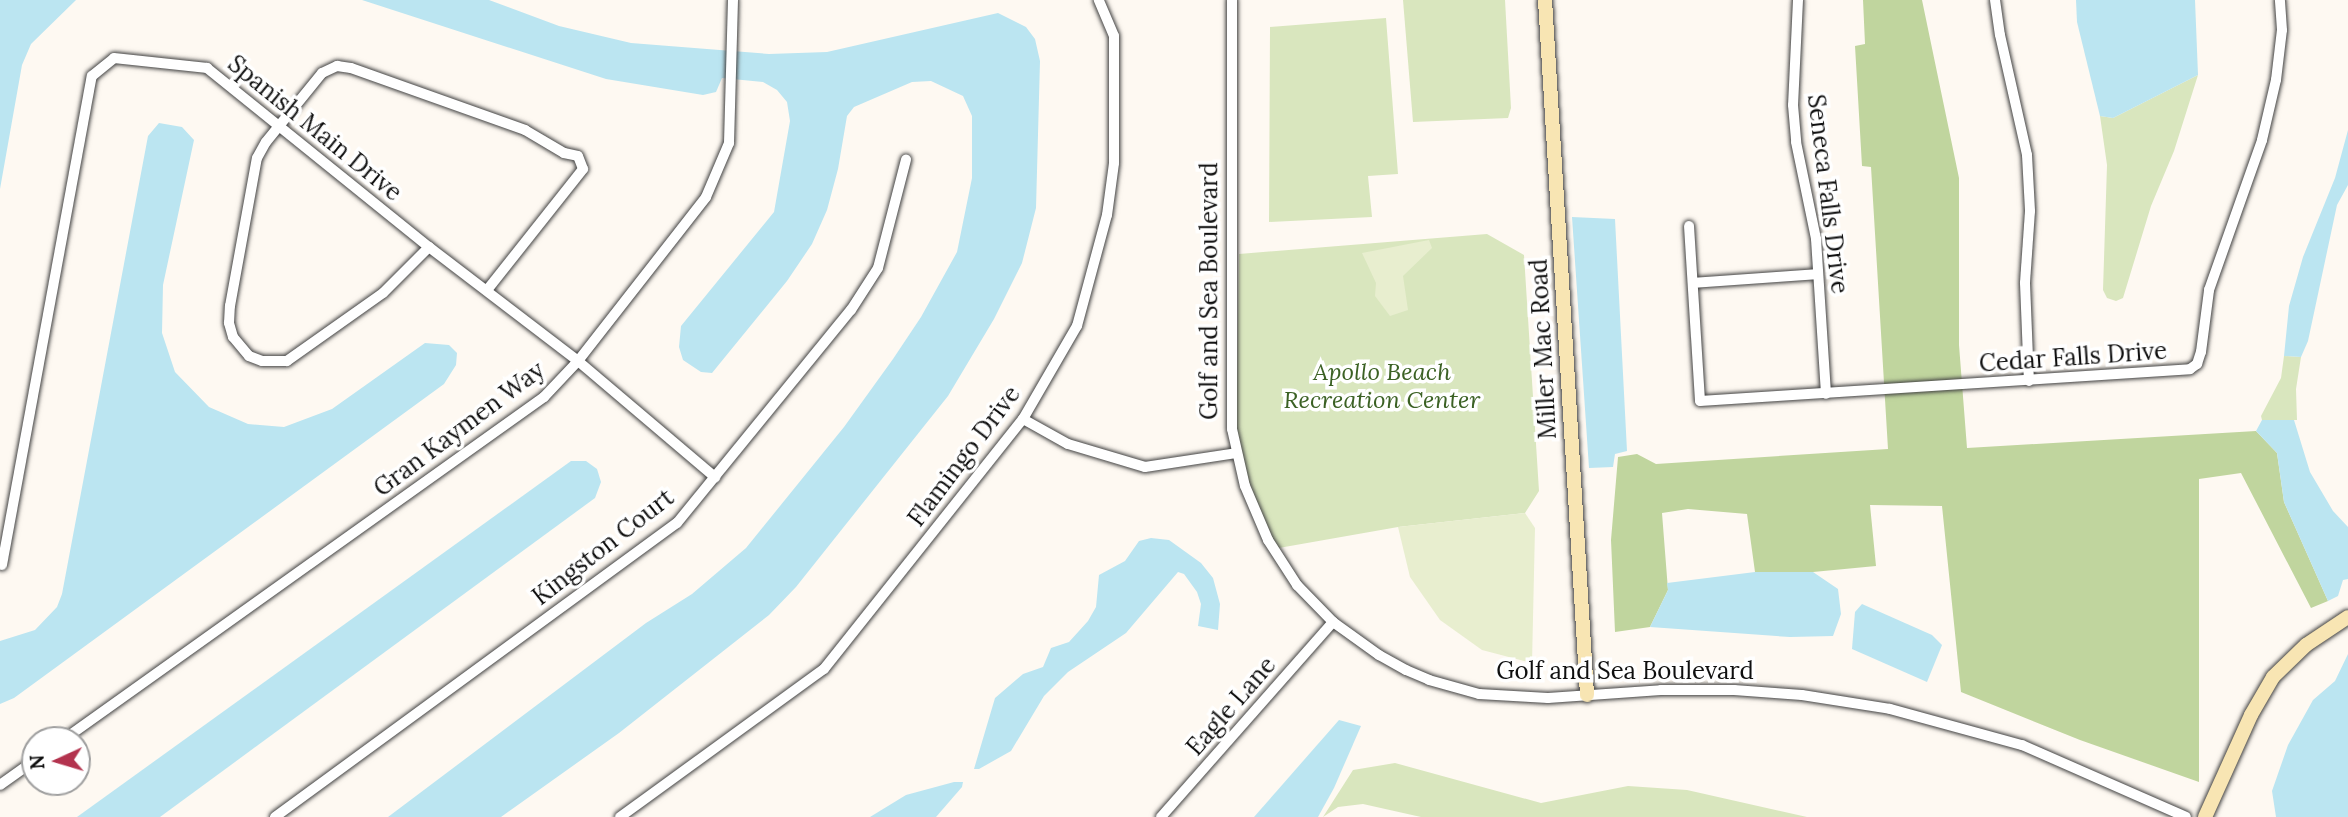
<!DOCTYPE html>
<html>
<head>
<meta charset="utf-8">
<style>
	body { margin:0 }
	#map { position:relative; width:2348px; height:817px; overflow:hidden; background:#fef9f2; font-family:Lora,serif }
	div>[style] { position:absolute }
	.green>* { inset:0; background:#d9e6be }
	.forest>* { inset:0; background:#c0d59e }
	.pitch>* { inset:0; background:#e8eecf }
	.water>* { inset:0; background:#bbe5f1 }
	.roads { filter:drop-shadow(0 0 2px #424242) drop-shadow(0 0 2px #424242) }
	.street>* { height:10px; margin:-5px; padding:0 5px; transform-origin:5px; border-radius:5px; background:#fff }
	.secondary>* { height:14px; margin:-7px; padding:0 7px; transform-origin:7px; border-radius:7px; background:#f8e5b3 }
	span { translate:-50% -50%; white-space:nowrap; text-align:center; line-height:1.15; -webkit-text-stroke:7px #fff; paint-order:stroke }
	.street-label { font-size:24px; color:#0f0f0f }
	.park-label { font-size:24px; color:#3b6124; font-style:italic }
	.north { position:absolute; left:21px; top:726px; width:70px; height:70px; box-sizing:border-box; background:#fff; border:2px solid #9f9f9f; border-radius:50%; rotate:266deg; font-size:19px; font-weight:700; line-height:28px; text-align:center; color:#0f0f0f }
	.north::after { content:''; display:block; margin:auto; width:24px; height:32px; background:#b3334e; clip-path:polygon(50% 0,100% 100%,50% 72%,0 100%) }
</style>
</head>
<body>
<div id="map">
	<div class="green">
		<div style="clip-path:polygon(1403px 0,1505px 0,1511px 108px,1508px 118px,1413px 122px)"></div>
		<div style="clip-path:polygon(1386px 18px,1398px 174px,1368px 176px,1372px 217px,1269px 222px,1270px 27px)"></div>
		<div style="clip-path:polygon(2198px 75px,2174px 151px,2151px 206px,2123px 298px,2116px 301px,2107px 298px,2103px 290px,2107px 165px,2100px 116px,2113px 118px)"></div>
		<div style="clip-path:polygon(1487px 234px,1524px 255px,1539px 491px,1525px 513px,1398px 527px,1273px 549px,1236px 453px,1239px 254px)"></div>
		<div style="clip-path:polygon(2284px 356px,2301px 357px,2296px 389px,2297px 420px,2262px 420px,2261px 416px,2281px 378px)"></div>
		<div style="clip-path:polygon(1395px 763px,1541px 803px,1628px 786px,1687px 790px,1807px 817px,1421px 817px,1363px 804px,1338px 807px,1323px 817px,1353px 770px)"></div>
	</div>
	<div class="forest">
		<div style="clip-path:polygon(1863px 0,1922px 0,1959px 178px,1959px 345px,1967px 448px,2256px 431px,2277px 453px,2284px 502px,2328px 601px,2311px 608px,2241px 473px,2199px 479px,2199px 782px,2080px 740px,1961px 692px,1942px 506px,1870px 505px,1876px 566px,1813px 572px,1755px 572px,1747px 514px,1688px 509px,1662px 513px,1668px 590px,1650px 627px,1615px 632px,1611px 540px,1618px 457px,1637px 454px,1656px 464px,1888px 449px,1871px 167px,1862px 166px,1855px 46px,1865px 44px)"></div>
	</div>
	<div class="pitch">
		<div style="clip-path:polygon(1429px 240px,1432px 248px,1403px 276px,1408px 310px,1390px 316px,1375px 296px,1376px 283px,1362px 253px)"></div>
		<div style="clip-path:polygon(1525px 513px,1535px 528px,1532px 663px,1482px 650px,1440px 620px,1410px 577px,1398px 527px)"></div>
	</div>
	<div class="water">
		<div style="clip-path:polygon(0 0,76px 0,31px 44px,22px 65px,0 189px)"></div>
		<div style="clip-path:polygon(362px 0,489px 0,559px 26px,631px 43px,769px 54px,827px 52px,998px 13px,1026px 27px,1035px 39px,1040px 61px,1036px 208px,1022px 263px,994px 319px,948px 396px,796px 587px,769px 615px,619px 733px,501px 817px,388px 817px,646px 623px,692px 594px,746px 548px,844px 427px,893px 359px,921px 317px,957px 252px,972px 178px,972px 116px,963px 96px,931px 81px,912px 82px,854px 107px,847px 116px,838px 169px,827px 210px,812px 244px,787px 281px,712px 373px,701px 372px,683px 360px,679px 347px,681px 326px,774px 212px,790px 121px,787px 102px,777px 90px,763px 82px,722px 78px,716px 92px,703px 95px,606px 79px)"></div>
		<div style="clip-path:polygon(2076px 0,2195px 0,2198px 75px,2113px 118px,2100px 116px,2077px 22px)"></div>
		<div style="clip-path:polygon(159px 123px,182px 127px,194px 140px,163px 285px,162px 333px,175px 372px,209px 407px,248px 424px,284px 427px,332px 409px,425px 343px,449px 345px,457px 353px,456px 365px,444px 384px,14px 698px,0 704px,0 641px,35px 630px,57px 607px,62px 594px,148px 136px)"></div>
		<div style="clip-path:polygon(2348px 130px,2348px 185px,2337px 205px,2308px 341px,2301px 357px,2284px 356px,2289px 306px,2303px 257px,2335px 178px)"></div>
		<div style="clip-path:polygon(1572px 217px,1615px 219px,1627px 451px,1615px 454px,1613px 467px,1589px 468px)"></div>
		<div style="clip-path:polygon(2262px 420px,2294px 420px,2310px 472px,2333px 511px,2348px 527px,2348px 579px,2343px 580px,2338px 596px,2328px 601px,2284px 502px,2277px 453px,2256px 431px)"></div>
		<div style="clip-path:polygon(571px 461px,586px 461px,597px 469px,601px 482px,595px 498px,160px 817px,77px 817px)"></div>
		<div style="clip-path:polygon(1151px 538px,1169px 540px,1201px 563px,1213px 578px,1220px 604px,1218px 630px,1198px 626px,1201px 604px,1197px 592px,1184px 574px,1178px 572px,1126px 633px,1068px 672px,1044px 696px,1011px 751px,979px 769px,974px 769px,995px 698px,1023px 674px,1043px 667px,1051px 648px,1069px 642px,1088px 621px,1096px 607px,1099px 575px,1125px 561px,1139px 541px)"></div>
		<div style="clip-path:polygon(1755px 572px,1813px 572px,1838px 589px,1841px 614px,1833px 636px,1790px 637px,1650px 627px,1668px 590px,1667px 583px)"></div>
		<div style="clip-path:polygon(1862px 604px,1932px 635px,1942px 645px,1927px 682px,1852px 649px,1855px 612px)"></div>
		<div style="clip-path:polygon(2348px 654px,2348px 817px,2276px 817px,2272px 791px,2288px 745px,2313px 700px,2335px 681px)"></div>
		<div style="clip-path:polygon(1339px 720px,1361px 726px,1334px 788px,1318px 817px,1254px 817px)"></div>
		<div style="clip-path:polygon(954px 782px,963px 782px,962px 787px,936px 817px,870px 817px,906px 795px)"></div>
	</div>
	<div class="roads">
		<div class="street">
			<div style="left:1232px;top:0;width:429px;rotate:90deg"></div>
			<div style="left:1232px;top:429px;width:58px;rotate:77.2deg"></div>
			<div style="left:1245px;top:486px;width:59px;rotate:66.9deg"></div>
			<div style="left:1268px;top:540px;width:54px;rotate:57.2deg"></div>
			<div style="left:1297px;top:585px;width:52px;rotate:45.8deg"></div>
			<div style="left:1333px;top:622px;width:57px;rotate:35.7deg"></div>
			<div style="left:1379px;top:655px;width:31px;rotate:29deg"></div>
			<div style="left:1406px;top:670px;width:25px;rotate:23deg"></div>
			<div style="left:1429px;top:680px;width:52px;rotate:15.6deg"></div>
			<div style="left:1479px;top:694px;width:69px;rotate:3.3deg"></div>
			<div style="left:1548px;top:698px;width:113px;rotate:-4deg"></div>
			<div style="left:1661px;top:690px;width:73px"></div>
			<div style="left:1734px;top:690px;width:68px;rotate:4.2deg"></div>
			<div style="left:1802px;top:695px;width:89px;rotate:9deg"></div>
			<div style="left:1890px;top:709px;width:137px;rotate:15.3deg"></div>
			<div style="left:2022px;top:745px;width:179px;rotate:23.7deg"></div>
			<div style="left:1798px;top:0;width:105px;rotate:92.7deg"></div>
			<div style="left:1793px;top:105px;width:37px;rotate:85deg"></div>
			<div style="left:1796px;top:142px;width:99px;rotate:78.3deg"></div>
			<div style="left:1816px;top:239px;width:155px;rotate:86.3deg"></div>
			<div style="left:1995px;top:0;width:35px;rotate:82deg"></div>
			<div style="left:2000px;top:35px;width:123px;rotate:77.3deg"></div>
			<div style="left:2027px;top:155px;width:56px;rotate:86.9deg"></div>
			<div style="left:2030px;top:211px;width:72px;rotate:94deg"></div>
			<div style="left:2025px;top:283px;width:98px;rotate:87.7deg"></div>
			<div style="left:1689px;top:226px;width:175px;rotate:86.4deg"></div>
			<div style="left:1700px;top:401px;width:491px;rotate:-3.7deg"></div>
			<div style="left:2190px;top:369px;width:9px;rotate:-36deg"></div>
			<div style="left:2197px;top:364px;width:13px;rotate:-72deg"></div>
			<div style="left:2201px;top:352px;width:63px;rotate:-82.6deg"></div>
			<div style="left:2209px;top:290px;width:159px;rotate:-70.5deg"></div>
			<div style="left:2262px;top:140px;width:62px;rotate:-76.9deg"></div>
			<div style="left:2276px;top:80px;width:50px;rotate:-83.2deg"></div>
			<div style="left:2282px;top:30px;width:30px;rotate:-94deg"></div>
			<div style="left:429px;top:247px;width:65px;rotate:135deg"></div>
			<div style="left:383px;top:293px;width:118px;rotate:144.7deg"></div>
			<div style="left:287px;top:361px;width:25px;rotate:180deg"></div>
			<div style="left:262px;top:361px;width:14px;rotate:-159deg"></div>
			<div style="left:249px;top:356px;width:25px;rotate:-130deg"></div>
			<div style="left:233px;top:337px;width:15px;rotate:-106deg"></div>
			<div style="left:229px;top:323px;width:17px;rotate:-87deg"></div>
			<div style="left:230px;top:306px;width:150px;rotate:-79.7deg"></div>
			<div style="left:257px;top:158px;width:18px;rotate:-61deg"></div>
			<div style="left:266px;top:142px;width:89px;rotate:-50.9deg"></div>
			<div style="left:322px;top:73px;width:17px;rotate:-25deg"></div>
			<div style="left:337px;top:66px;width:14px;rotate:8deg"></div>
			<div style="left:351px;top:68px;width:185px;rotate:19.6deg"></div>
			<div style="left:525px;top:130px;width:45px;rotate:30.5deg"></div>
			<div style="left:564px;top:153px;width:14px;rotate:12deg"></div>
			<div style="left:578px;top:156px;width:14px;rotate:69deg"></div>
			<div style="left:583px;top:169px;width:154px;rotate:128.4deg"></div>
			<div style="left:1693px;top:283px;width:125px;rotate:-4.1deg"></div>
			<div style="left:1023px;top:419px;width:51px;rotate:29.1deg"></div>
			<div style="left:1068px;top:444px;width:80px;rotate:16.6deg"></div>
			<div style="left:1145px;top:467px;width:92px;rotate:-8.7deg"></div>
			<div style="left:2px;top:565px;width:497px;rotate:-79.6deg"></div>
			<div style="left:92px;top:76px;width:28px;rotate:-39deg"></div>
			<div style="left:114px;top:58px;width:94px;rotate:6.1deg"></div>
			<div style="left:207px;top:68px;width:285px;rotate:38.9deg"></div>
			<div style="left:429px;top:247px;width:188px;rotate:37.4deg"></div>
			<div style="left:578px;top:361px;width:180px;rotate:40.3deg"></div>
			<div style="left:63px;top:740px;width:591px;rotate:-35.49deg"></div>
			<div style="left:544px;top:397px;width:50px;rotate:-46.6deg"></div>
			<div style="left:578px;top:361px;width:208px;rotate:-52deg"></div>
			<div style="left:706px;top:197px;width:59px;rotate:-66.9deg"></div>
			<div style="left:729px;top:143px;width:143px;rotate:-88.4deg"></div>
			<div style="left:0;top:785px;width:43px;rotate:-35.5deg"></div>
			<div style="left:275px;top:817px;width:498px;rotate:-36.2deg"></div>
			<div style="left:677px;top:523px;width:275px;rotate:-50.8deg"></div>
			<div style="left:851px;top:310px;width:50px;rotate:-57.3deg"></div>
			<div style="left:878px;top:268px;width:112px;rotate:-75.5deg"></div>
			<div style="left:620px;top:817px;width:252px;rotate:-36deg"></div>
			<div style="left:824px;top:669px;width:320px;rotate:-51.5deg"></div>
			<div style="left:1023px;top:419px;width:108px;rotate:-59.9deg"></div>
			<div style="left:1077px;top:326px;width:115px;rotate:-74.9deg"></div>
			<div style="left:1107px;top:215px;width:52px;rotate:-82.3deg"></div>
			<div style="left:1114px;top:163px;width:127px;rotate:-90deg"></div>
			<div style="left:1114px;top:36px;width:39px;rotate:-113deg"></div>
			<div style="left:1161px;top:817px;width:260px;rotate:-48.6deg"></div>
		</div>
		<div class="secondary">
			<div style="left:1545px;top:0;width:696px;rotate:86.54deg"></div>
			<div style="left:2205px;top:817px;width:112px;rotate:-65.7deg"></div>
			<div style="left:2251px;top:715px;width:44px;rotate:-59.9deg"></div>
			<div style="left:2273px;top:677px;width:46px;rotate:-44.1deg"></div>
			<div style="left:2306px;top:645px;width:50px;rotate:-33.7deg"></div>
		</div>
	</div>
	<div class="street-label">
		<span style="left:315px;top:128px;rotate:39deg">Spanish Main Drive</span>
		<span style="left:1828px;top:194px;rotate:83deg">Seneca Falls Drive</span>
		<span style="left:1209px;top:291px;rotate:-90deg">Golf and Sea Boulevard</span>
		<span style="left:1543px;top:349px;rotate:-93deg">Miller Mac Road</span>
		<span style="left:2073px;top:357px;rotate:-4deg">Cedar Falls Drive</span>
		<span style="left:459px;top:429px;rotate:-37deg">Gran Kaymen Way</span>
		<span style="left:964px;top:456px;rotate:-53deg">Flamingo Drive</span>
		<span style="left:603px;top:547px;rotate:-38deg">Kingston Court</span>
		<span style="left:1625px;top:671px">Golf and Sea Boulevard</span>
		<span style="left:1231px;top:706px;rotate:-49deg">Eagle Lane</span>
	</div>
	<div class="park-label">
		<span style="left:1382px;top:386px">Apollo Beach<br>Recreation Center</span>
	</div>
	<div class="north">N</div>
</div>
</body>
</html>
